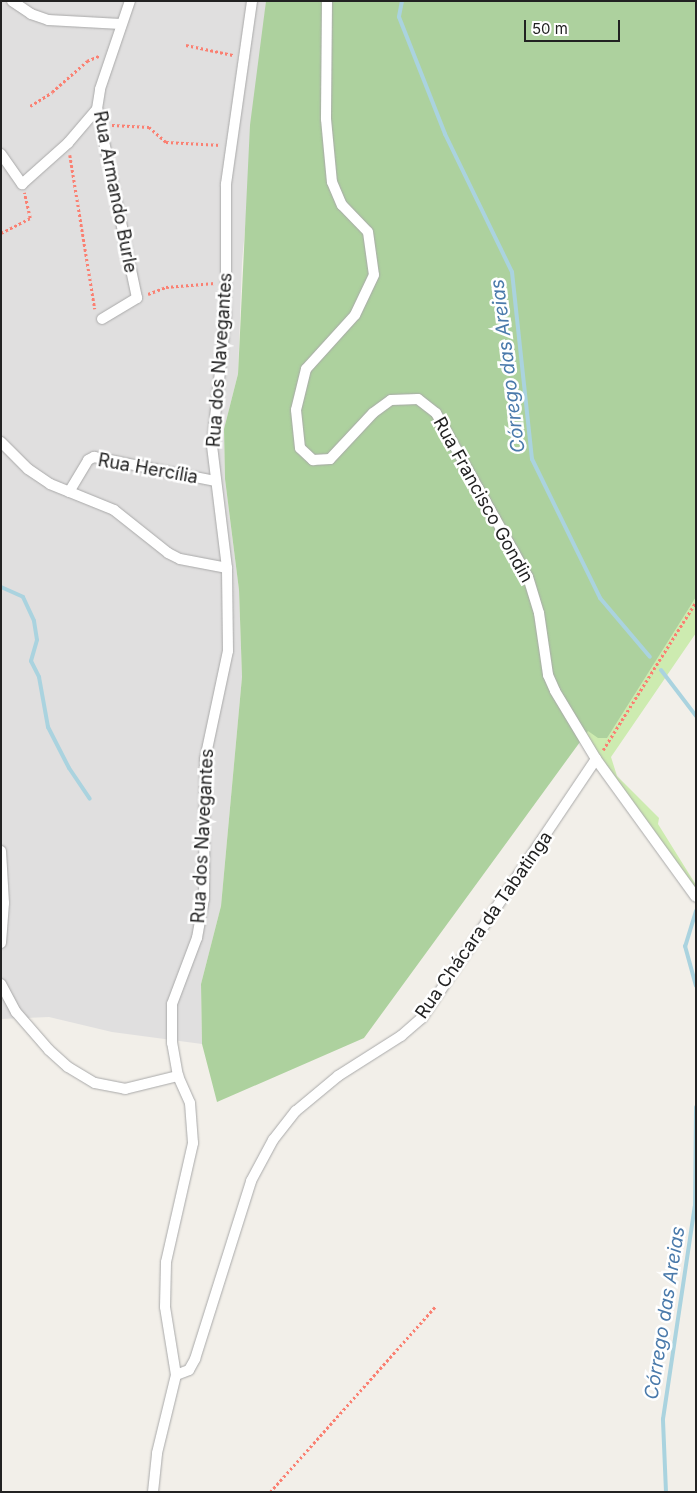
<!DOCTYPE html>
<html>
<head>
<meta charset="utf-8">
<style>
	body { margin:0 }
	#map { position:relative; width:697px; height:1493px; overflow:hidden; background:#f2efe9; font-family:Inter,sans-serif }
	div>[style] { position:absolute }
	.residential>* { inset:0; background:#e0dfdf }
	.grass>* { inset:0; background:#cdebb0 }
	.forest>* { inset:0; background:#add19e }
	.stream>* { height:4px; margin:-2px; padding:0 2px; transform-origin:2px; border-radius:2px; background:#aad3df }
	.path>* { height:2.5px; margin-top:-1.25px; transform-origin:0; background:repeating-linear-gradient(90deg,#fa8072 0 2.5px,transparent 0 5px) }
	.roads { filter:drop-shadow(0 0 1px #a9a9a9) drop-shadow(0 0 1px #a9a9a9) }
	.minor>* { height:10px; margin:-5px; padding:0 5px; transform-origin:5px; border-radius:5px; background:#fff }
	span { translate:-50% -50%; white-space:nowrap; text-align:center; line-height:1.15; -webkit-text-stroke:5px #fff; paint-order:stroke }
	.street-label { font-size:18px; color:#222 }
	.water-label { font-size:19px; color:#4a7aab; font-style:italic }
	.frame { position:absolute; inset:0; border:2px solid #222; pointer-events:none }
	.scale { position:absolute; left:524px; top:20px; width:96px; height:22px; box-sizing:border-box; border:2px solid #222; border-top:0; padding-left:6px; font-size:15px; line-height:18px; white-space:nowrap; color:#222; -webkit-text-stroke:4px #fff; paint-order:stroke }
</style>
</head>
<body>
<div id="map">
	<div class="residential">
		<div style="clip-path:polygon(1px 1px,266px 1px,242px 262px,238px 374px,224px 429px,225px 479px,239px 590px,242px 677px,221px 906px,201px 984px,202px 1044px,112px 1032px,49px 1017px,1px 1019px)"></div>
	</div>
	<div class="grass">
		<div style="clip-path:polygon(302px 441px,660px 651px,696px 597px,696px 633px,611px 757px,617px 776px,659px 818px,658px 824px,696px 885px,696px 892px,623px 788px)"></div>
	</div>
	<div class="forest">
		<div style="clip-path:polygon(266px 1px,696px 1px,696px 597px,607px 738px,598px 738px,588px 731px,364px 1038px,217px 1102px,202px 1044px,201px 984px,221px 906px,242px 677px,239px 590px,225px 479px,224px 429px,238px 374px,250px 125px)"></div>
	</div>
	<div class="stream">
		<div style="left:402px;top:1px;width:16px;rotate:101deg"></div>
		<div style="left:399px;top:17px;width:126px;rotate:68.5deg"></div>
		<div style="left:445px;top:134px;width:153px;rotate:64.1deg"></div>
		<div style="left:512px;top:272px;width:188px;rotate:83.9deg"></div>
		<div style="left:532px;top:459px;width:155px;rotate:63.9deg"></div>
		<div style="left:600px;top:598px;width:77px;rotate:49.7deg"></div>
		<div style="left:1px;top:587px;width:24px;rotate:24deg"></div>
		<div style="left:23px;top:597px;width:26px;rotate:65deg"></div>
		<div style="left:34px;top:621px;width:19px;rotate:81deg"></div>
		<div style="left:37px;top:640px;width:22px;rotate:106deg"></div>
		<div style="left:31px;top:661px;width:18px;rotate:63deg"></div>
		<div style="left:39px;top:677px;width:51px;rotate:79.8deg"></div>
		<div style="left:48px;top:727px;width:46px;rotate:62.9deg"></div>
		<div style="left:69px;top:768px;width:37px;rotate:56deg"></div>
		<div style="left:661px;top:670px;width:58px;rotate:52.7deg"></div>
		<div style="left:696px;top:911px;width:37px;rotate:107deg"></div>
		<div style="left:685px;top:946px;width:41px;rotate:74.6deg"></div>
		<div style="left:666px;top:1492px;width:73px;rotate:-92.4deg"></div>
		<div style="left:663px;top:1419px;width:215px;rotate:-81.5deg"></div>
		<div style="left:695px;top:1206px;width:99px;rotate:-89.4deg"></div>
	</div>
	<div class="path">
		<div style="left:186px;top:45px;width:48px;rotate:12deg"></div>
		<div style="left:30px;top:106px;width:26px;rotate:-32deg"></div>
		<div style="left:52px;top:92px;width:47px;rotate:-41.5deg"></div>
		<div style="left:87px;top:61px;width:13px;rotate:-23deg"></div>
		<div style="left:112px;top:125px;width:37px;rotate:3deg"></div>
		<div style="left:149px;top:127px;width:23px;rotate:41deg"></div>
		<div style="left:166px;top:142px;width:55px;rotate:3.1deg"></div>
		<div style="left:70px;top:155px;width:156px;rotate:80.8deg"></div>
		<div style="left:1px;top:233px;width:33px;rotate:-27deg"></div>
		<div style="left:30px;top:218px;width:26px;rotate:-103deg"></div>
		<div style="left:148px;top:294px;width:19px;rotate:-21deg"></div>
		<div style="left:166px;top:287px;width:49px;rotate:-4.7deg"></div>
		<div style="left:603px;top:750px;width:175px;rotate:-57.9deg"></div>
		<div style="left:270px;top:1492px;width:249px;rotate:-48.3deg"></div>
	</div>
	<div class="roads">
		<div class="minor">
			<div style="left:12px;top:1px;width:23px;rotate:34deg"></div>
			<div style="left:31px;top:14px;width:18px;rotate:19deg"></div>
			<div style="left:48px;top:20px;width:73px;rotate:3.1deg"></div>
			<div style="left:327px;top:1px;width:118px;rotate:90.5deg"></div>
			<div style="left:326px;top:119px;width:63px;rotate:84.6deg"></div>
			<div style="left:332px;top:182px;width:25px;rotate:67deg"></div>
			<div style="left:342px;top:205px;width:37px;rotate:46deg"></div>
			<div style="left:368px;top:232px;width:43px;rotate:82.1deg"></div>
			<div style="left:374px;top:275px;width:44px;rotate:115.4deg"></div>
			<div style="left:355px;top:315px;width:73px;rotate:132.2deg"></div>
			<div style="left:306px;top:369px;width:42px;rotate:103.7deg"></div>
			<div style="left:296px;top:410px;width:38px;rotate:84deg"></div>
			<div style="left:300px;top:448px;width:18px;rotate:43deg"></div>
			<div style="left:313px;top:460px;width:17px;rotate:-3deg"></div>
			<div style="left:330px;top:459px;width:63px;rotate:-46.9deg"></div>
			<div style="left:373px;top:413px;width:22px;rotate:-36deg"></div>
			<div style="left:391px;top:400px;width:27px;rotate:-2deg"></div>
			<div style="left:418px;top:399px;width:23px;rotate:38deg"></div>
			<div style="left:436px;top:413px;width:188px;rotate:60.7deg"></div>
			<div style="left:528px;top:577px;width:38px;rotate:73deg"></div>
			<div style="left:539px;top:613px;width:63px;rotate:81.7deg"></div>
			<div style="left:548px;top:675px;width:17px;rotate:66deg"></div>
			<div style="left:555px;top:691px;width:79px;rotate:58.9deg"></div>
			<div style="left:596px;top:759px;width:170px;rotate:54.1deg"></div>
			<div style="left:1px;top:154px;width:37px;rotate:55deg"></div>
			<div style="left:22px;top:184px;width:62px;rotate:-41.7deg"></div>
			<div style="left:68px;top:143px;width:45px;rotate:-49.5deg"></div>
			<div style="left:102px;top:319px;width:41px;rotate:-31deg"></div>
			<div style="left:137px;top:298px;width:193px;rotate:-101.9deg"></div>
			<div style="left:97px;top:109px;width:20px;rotate:-81deg"></div>
			<div style="left:100px;top:89px;width:93px;rotate:-71.2deg"></div>
			<div style="left:1px;top:442px;width:38px;rotate:45deg"></div>
			<div style="left:28px;top:469px;width:27px;rotate:34deg"></div>
			<div style="left:50px;top:484px;width:69px;rotate:22.1deg"></div>
			<div style="left:114px;top:510px;width:69px;rotate:38.5deg"></div>
			<div style="left:168px;top:553px;width:13px;rotate:27deg"></div>
			<div style="left:180px;top:559px;width:48px;rotate:10.8deg"></div>
			<div style="left:69px;top:492px;width:37px;rotate:-59deg"></div>
			<div style="left:88px;top:460px;width:7px;rotate:-27deg"></div>
			<div style="left:94px;top:457px;width:123px;rotate:11.2deg"></div>
			<div style="left:1px;top:851px;width:52px;rotate:86.7deg"></div>
			<div style="left:4px;top:903px;width:40px;rotate:94.3deg"></div>
			<div style="left:1px;top:984px;width:32px;rotate:62deg"></div>
			<div style="left:16px;top:1012px;width:50px;rotate:49deg"></div>
			<div style="left:49px;top:1050px;width:25px;rotate:42deg"></div>
			<div style="left:68px;top:1067px;width:31px;rotate:31deg"></div>
			<div style="left:95px;top:1083px;width:31px;rotate:11deg"></div>
			<div style="left:125px;top:1089px;width:55px;rotate:-13.8deg"></div>
			<div style="left:176px;top:1375px;width:14px;rotate:-21deg"></div>
			<div style="left:189px;top:1370px;width:13px;rotate:-61deg"></div>
			<div style="left:195px;top:1359px;width:187px;rotate:-72.5deg"></div>
			<div style="left:251px;top:1181px;width:47px;rotate:-61.8deg"></div>
			<div style="left:273px;top:1140px;width:37px;rotate:-52deg"></div>
			<div style="left:296px;top:1111px;width:55px;rotate:-39.8deg"></div>
			<div style="left:338px;top:1076px;width:75px;rotate:-32.4deg"></div>
			<div style="left:401px;top:1036px;width:28px;rotate:-41deg"></div>
			<div style="left:422px;top:1018px;width:312px;rotate:-56.1deg"></div>
			<div style="left:153px;top:1492px;width:39px;rotate:-84deg"></div>
			<div style="left:157px;top:1453px;width:80px;rotate:-76.3deg"></div>
			<div style="left:176px;top:1375px;width:69px;rotate:-99.2deg"></div>
			<div style="left:165px;top:1307px;width:45px;rotate:-88.7deg"></div>
			<div style="left:166px;top:1262px;width:122px;rotate:-77.2deg"></div>
			<div style="left:193px;top:1143px;width:40px;rotate:-94.3deg"></div>
			<div style="left:190px;top:1103px;width:30px;rotate:-114deg"></div>
			<div style="left:178px;top:1076px;width:34px;rotate:-100deg"></div>
			<div style="left:172px;top:1043px;width:39px;rotate:-90deg"></div>
			<div style="left:172px;top:1004px;width:71px;rotate:-69.3deg"></div>
			<div style="left:197px;top:938px;width:40px;rotate:-80deg"></div>
			<div style="left:204px;top:899px;width:140px;rotate:-89.6deg"></div>
			<div style="left:205px;top:759px;width:110px;rotate:-78deg"></div>
			<div style="left:228px;top:651px;width:83px;rotate:-90.7deg"></div>
			<div style="left:227px;top:568px;width:124px;rotate:-97deg"></div>
			<div style="left:212px;top:445px;width:130px;rotate:-83.8deg"></div>
			<div style="left:226px;top:316px;width:132px;rotate:-90deg"></div>
			<div style="left:226px;top:184px;width:185px;rotate:-81.9deg"></div>
		</div>
	</div>
	<div class="street-label">
		<span style="left:115px;top:192px;rotate:79deg">Rua Armando Burle</span>
		<span style="left:220px;top:360px;rotate:-86deg">Rua dos Navegantes</span>
		<span style="left:148px;top:469px;rotate:10deg">Rua Hercília</span>
		<span style="left:483px;top:500px;rotate:61deg">Rua Francisco Gondin</span>
		<span style="left:203px;top:836px;rotate:-87deg">Rua dos Navegantes</span>
		<span style="left:484px;top:925px;rotate:-55deg">Rua Chácara da Tabatinga</span>
	</div>
	<div class="water-label">
		<span style="left:508px;top:366px;rotate:-97deg">Córrego das Areias</span>
		<span style="left:665px;top:1313px;rotate:-81deg">Córrego das Areias</span>
	</div>
	<div class="frame"></div>
	<div class="scale">50 m</div>
</div>
</body>
</html>
